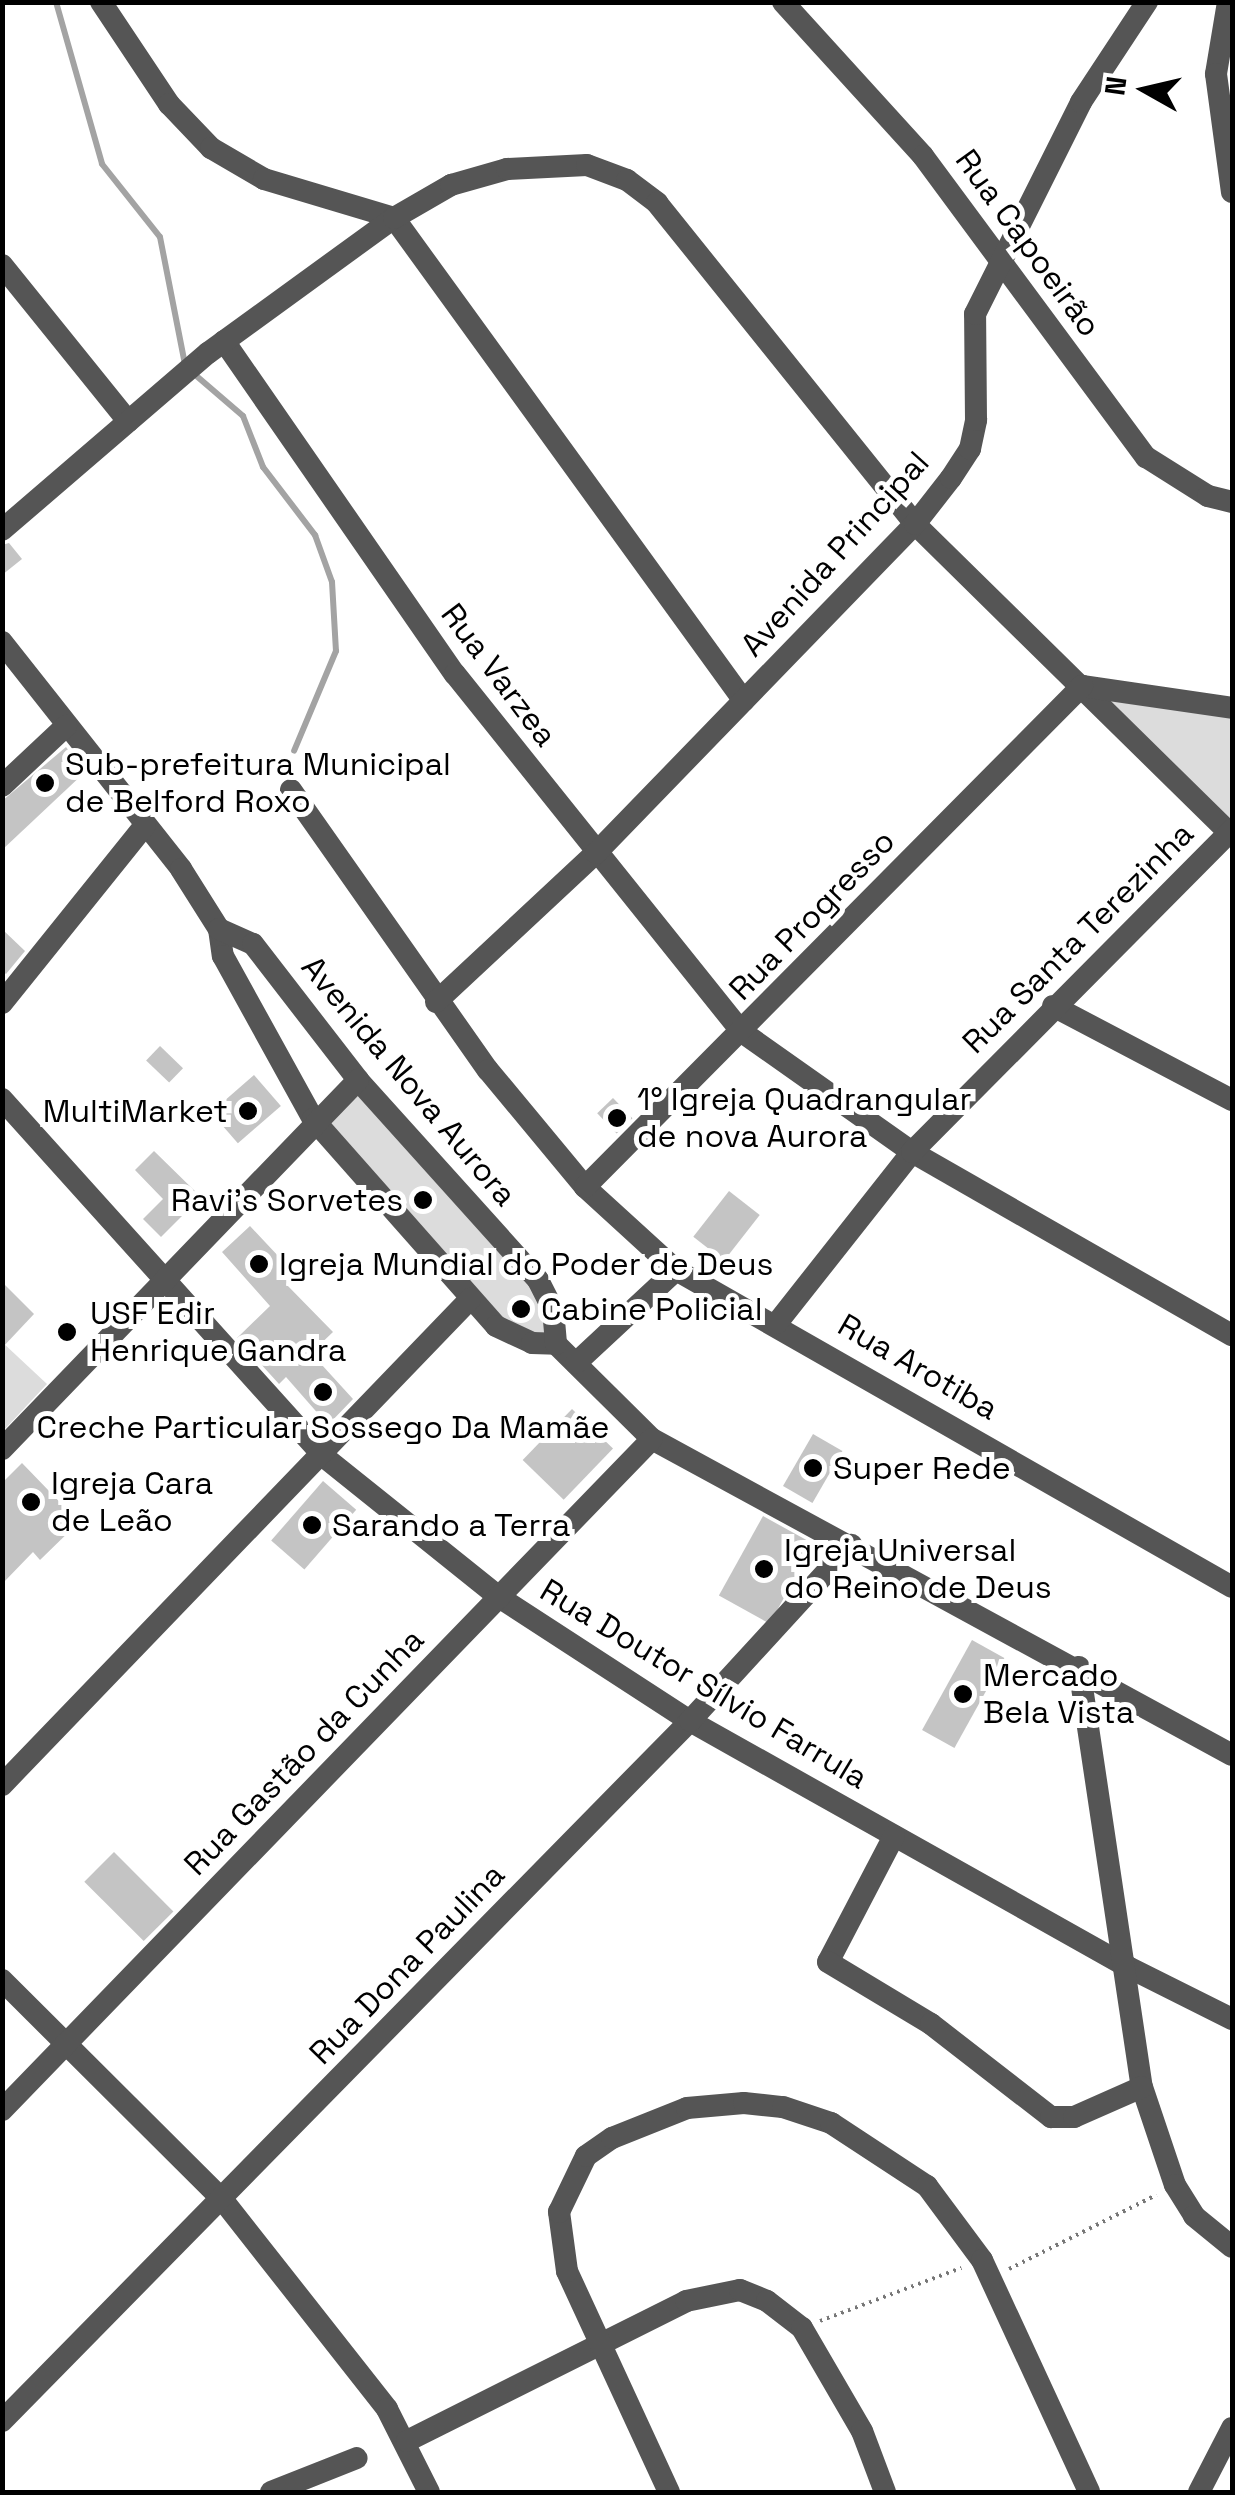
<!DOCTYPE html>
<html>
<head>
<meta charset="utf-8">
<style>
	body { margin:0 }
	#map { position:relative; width:1235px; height:2495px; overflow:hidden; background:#fff; font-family:"Space Grotesk",sans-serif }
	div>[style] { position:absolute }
	.green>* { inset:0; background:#dcdcdc }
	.stream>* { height:6px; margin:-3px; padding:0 3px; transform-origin:3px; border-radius:3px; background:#a3a3a3 }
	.building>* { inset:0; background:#c4c4c4; transform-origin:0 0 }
	.path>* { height:4px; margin-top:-2px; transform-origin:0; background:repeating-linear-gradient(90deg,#777 0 2.5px,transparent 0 7.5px) }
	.minor>* { height:22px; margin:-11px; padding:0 11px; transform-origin:11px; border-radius:11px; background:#555 }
	.dots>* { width:28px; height:28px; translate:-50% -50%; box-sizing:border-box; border:5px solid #fff; border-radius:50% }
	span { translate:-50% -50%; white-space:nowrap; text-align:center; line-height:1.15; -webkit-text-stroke:10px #fff; paint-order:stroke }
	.street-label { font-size:32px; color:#000 }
	.poi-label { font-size:32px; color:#000 }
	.left { translate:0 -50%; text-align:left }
	.right { translate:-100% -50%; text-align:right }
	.frame { position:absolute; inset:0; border:5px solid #000; pointer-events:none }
	.north { position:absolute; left:1095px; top:40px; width:100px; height:100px; -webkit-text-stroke:8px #fff; paint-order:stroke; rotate:278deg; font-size:28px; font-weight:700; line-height:40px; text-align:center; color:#000 }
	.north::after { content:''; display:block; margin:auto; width:35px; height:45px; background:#000; clip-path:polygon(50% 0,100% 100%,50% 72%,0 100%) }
</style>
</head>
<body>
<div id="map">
	<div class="green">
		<div style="clip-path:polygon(1082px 686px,1232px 708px,1232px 830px)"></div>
		<div style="clip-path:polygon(358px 1080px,525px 1265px,556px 1344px,513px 1336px,313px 1119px)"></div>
		<div style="clip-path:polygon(2px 1342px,47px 1384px,3px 1431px,2px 1431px)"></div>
	</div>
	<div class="stream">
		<div style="left:56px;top:2px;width:168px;rotate:74.1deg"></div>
		<div style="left:102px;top:164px;width:93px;rotate:51.5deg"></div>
		<div style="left:160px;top:237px;width:129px;rotate:78.9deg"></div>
		<div style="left:193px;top:373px;width:66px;rotate:40.7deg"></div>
		<div style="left:243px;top:416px;width:55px;rotate:68.6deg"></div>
		<div style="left:263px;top:467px;width:86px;rotate:52.6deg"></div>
		<div style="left:315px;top:535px;width:50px;rotate:70.1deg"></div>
		<div style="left:332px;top:582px;width:69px;rotate:86.7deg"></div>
		<div style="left:336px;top:651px;width:108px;rotate:112.8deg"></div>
	</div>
	<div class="building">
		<div style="clip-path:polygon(9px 543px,22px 559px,2px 575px,2px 545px)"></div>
		<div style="clip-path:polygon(66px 747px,85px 772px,2px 850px,2px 801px)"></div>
		<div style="clip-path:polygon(2px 929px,25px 951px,6px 974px,2px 971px)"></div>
		<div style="left:160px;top:1046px;width:32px;height:20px;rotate:44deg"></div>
		<div style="left:254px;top:1075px;width:41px;height:57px;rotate:49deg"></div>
		<div style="left:613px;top:1098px;width:28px;height:22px;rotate:46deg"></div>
		<div style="clip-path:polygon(154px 1151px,201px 1197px,161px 1237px,143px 1219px,163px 1199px,135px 1170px)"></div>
		<div style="left:729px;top:1191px;width:39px;height:58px;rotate:38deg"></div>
		<div style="clip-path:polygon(250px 1226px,296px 1275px,286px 1284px,333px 1332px,311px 1353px,353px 1399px,328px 1425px,286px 1377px,279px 1384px,237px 1338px,270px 1306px,222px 1252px)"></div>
		<div style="clip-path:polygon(2px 1282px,34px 1314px,2px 1348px)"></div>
		<div style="left:572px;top:1409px;width:57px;height:71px;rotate:44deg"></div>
		<div style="left:813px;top:1434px;width:34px;height:60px;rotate:30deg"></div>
		<div style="clip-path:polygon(22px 1463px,79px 1522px,40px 1560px,33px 1552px,2px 1584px,2px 1483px)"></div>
		<div style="left:323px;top:1481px;width:44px;height:79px;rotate:41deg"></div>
		<div style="left:763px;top:1516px;width:58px;height:91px;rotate:29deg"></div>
		<div style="left:972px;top:1640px;width:37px;height:103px;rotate:29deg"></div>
		<div style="left:114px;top:1852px;width:84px;height:42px;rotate:45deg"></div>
	</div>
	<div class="path">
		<div style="left:1009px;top:2269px;width:165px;rotate:-26.7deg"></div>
		<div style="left:820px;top:2321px;width:151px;rotate:-20.6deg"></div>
	</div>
	<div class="minor">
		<div style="left:101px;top:2px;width:123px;rotate:56.3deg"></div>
		<div style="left:169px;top:104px;width:61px;rotate:46.3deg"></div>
		<div style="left:211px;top:148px;width:61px;rotate:30.3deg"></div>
		<div style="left:264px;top:179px;width:136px;rotate:16.7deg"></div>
		<div style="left:394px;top:218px;width:596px;rotate:54.07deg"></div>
		<div style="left:783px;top:2px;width:208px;rotate:47.7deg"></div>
		<div style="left:923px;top:156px;width:375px;rotate:53.5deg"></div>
		<div style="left:1146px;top:457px;width:73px;rotate:32.2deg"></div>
		<div style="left:1208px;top:496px;width:25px;rotate:14deg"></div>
		<div style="left:1228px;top:2px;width:73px;rotate:99.5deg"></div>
		<div style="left:1216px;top:74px;width:119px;rotate:82.3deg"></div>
		<div style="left:2px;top:265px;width:201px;rotate:51.1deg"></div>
		<div style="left:224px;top:341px;width:405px;rotate:55.3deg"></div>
		<div style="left:455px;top:674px;width:459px;rotate:51.3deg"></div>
		<div style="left:742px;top:1032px;width:208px;rotate:35.2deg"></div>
		<div style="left:912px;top:1152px;width:369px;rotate:29.8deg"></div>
		<div style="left:2px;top:530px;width:272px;rotate:-40.7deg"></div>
		<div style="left:208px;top:353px;width:230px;rotate:-36deg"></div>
		<div style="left:394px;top:218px;width:66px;rotate:-30.1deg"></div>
		<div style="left:451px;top:185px;width:58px;rotate:-15.9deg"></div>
		<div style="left:507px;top:169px;width:80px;rotate:-2.9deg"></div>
		<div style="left:587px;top:165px;width:43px;rotate:20.6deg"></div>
		<div style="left:627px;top:180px;width:38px;rotate:37deg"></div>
		<div style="left:657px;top:203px;width:412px;rotate:51.2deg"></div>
		<div style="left:915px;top:524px;width:444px;rotate:44.5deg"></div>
		<div style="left:2px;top:642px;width:289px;rotate:51.7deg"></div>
		<div style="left:181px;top:869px;width:71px;rotate:57.7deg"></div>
		<div style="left:219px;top:929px;width:27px;rotate:82deg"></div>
		<div style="left:223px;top:956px;width:186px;rotate:61.1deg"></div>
		<div style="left:313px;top:1119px;width:276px;rotate:48.5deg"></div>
		<div style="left:496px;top:1326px;width:40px;rotate:25deg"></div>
		<div style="left:532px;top:1343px;width:24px;rotate:2deg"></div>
		<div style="left:556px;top:1344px;width:135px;rotate:44.7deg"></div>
		<div style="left:652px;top:1439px;width:660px;rotate:28.58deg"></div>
		<div style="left:1082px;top:686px;width:152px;rotate:8.3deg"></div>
		<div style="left:2px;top:786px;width:88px;rotate:-43.2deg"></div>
		<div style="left:291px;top:790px;width:342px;rotate:54.9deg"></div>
		<div style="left:488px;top:1070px;width:152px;rotate:50.3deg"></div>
		<div style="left:585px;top:1187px;width:123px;rotate:42.4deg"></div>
		<div style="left:676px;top:1270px;width:640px;rotate:29.69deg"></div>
		<div style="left:219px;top:929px;width:37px;rotate:24deg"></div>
		<div style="left:253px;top:944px;width:172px;rotate:52.3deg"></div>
		<div style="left:358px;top:1080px;width:269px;rotate:48deg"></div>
		<div style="left:538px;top:1280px;width:33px;rotate:63deg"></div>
		<div style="left:553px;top:1309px;width:35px;rotate:85deg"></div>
		<div style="left:436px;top:1002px;width:219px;rotate:-43deg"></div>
		<div style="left:596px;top:853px;width:458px;rotate:-45.9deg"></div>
		<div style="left:915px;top:524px;width:58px;rotate:-52deg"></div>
		<div style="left:951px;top:478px;width:35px;rotate:-57deg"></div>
		<div style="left:970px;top:449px;width:30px;rotate:-78deg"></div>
		<div style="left:976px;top:420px;width:106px;rotate:-90.5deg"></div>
		<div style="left:975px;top:314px;width:237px;rotate:-63.4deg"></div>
		<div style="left:1081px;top:102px;width:120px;rotate:-56.6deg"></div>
		<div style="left:2px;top:1003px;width:228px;rotate:-51.2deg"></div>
		<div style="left:1053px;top:1006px;width:202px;rotate:27.7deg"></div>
		<div style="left:2px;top:1099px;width:480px;rotate:48deg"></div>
		<div style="left:323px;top:1456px;width:226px;rotate:38.7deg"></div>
		<div style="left:499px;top:1597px;width:228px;rotate:33deg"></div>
		<div style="left:690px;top:1721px;width:502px;rotate:29.32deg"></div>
		<div style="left:1128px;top:1967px;width:116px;rotate:26.6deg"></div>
		<div style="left:585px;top:1187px;width:706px;rotate:-45.23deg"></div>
		<div style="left:777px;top:1323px;width:218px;rotate:-51.7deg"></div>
		<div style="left:912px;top:1152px;width:454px;rotate:-45.2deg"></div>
		<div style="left:576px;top:1363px;width:137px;rotate:-42.9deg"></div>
		<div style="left:2px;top:1449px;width:513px;rotate:-46.03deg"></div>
		<div style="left:1079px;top:1667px;width:425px;rotate:81.5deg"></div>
		<div style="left:1142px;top:2087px;width:103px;rotate:71.4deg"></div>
		<div style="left:1175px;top:2185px;width:36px;rotate:58deg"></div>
		<div style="left:1194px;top:2216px;width:49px;rotate:39.2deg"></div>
		<div style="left:2px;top:1785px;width:675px;rotate:-46.08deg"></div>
		<div style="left:894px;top:1836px;width:142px;rotate:117.6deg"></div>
		<div style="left:828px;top:1962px;width:120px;rotate:31deg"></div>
		<div style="left:931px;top:2024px;width:152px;rotate:37.8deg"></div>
		<div style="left:1051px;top:2117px;width:23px"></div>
		<div style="left:1074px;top:2117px;width:74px;rotate:-23.8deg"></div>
		<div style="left:2px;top:1980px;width:310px;rotate:44.9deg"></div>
		<div style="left:222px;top:2199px;width:267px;rotate:51.8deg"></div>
		<div style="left:387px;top:2409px;width:93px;rotate:63.2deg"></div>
		<div style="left:2px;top:2110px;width:934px;rotate:-45.91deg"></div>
		<div style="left:2px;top:2421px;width:982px;rotate:-45.5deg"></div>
		<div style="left:690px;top:1721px;width:239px;rotate:-47.5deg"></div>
		<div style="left:407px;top:2441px;width:312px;rotate:-26.6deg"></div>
		<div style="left:686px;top:2301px;width:55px;rotate:-11.5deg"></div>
		<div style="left:740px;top:2290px;width:29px;rotate:22deg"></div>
		<div style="left:767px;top:2301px;width:44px;rotate:37.6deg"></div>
		<div style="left:802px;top:2328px;width:119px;rotate:59.8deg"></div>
		<div style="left:862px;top:2431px;width:65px;rotate:69.3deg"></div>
		<div style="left:271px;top:2492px;width:92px;rotate:-21.6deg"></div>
		<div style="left:669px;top:2492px;width:243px;rotate:-114.8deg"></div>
		<div style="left:567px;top:2271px;width:60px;rotate:-97.7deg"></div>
		<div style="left:559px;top:2212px;width:62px;rotate:-64.3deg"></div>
		<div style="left:586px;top:2156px;width:32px;rotate:-35deg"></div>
		<div style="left:612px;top:2138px;width:81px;rotate:-21.8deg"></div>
		<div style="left:687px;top:2108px;width:57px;rotate:-5deg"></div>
		<div style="left:744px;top:2103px;width:39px;rotate:6deg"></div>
		<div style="left:783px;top:2107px;width:51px;rotate:18.4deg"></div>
		<div style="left:831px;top:2123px;width:115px;rotate:33.3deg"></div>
		<div style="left:927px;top:2186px;width:92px;rotate:53.4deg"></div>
		<div style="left:982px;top:2260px;width:255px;rotate:65.2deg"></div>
		<div style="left:1199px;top:2492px;width:72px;rotate:-62.7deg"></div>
	</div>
	<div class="dots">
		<div style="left:45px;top:783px;background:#000"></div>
		<div style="left:248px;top:1111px;background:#000"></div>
		<div style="left:617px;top:1118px;background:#000"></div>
		<div style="left:423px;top:1200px;background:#000"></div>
		<div style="left:259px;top:1264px;background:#000"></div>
		<div style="left:521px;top:1309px;background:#000"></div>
		<div style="left:67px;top:1332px;background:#000"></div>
		<div style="left:323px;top:1392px;background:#000"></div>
		<div style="left:813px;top:1468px;background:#000"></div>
		<div style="left:31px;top:1502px;background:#000"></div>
		<div style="left:312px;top:1525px;background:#000"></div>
		<div style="left:764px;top:1569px;background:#000"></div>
		<div style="left:963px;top:1694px;background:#000"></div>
	</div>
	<div class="street-label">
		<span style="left:1028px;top:243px;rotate:54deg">Rua Capoeirão</span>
		<span style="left:835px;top:554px;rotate:-48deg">Avenida Principal</span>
		<span style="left:499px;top:675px;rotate:53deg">Rua Varzea</span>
		<span style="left:812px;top:915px;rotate:-46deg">Rua Progresso</span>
		<span style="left:1078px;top:938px;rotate:-45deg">Rua Santa Terezinha</span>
		<span style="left:409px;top:1081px;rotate:50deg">Avenida Nova Aurora</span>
		<span style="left:918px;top:1367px;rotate:30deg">Rua Arotiba</span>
		<span style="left:704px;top:1684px;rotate:31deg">Rua Doutor Sílvio Farrula</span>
		<span style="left:304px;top:1752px;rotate:-46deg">Rua Gastão da Cunha</span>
		<span style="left:407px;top:1964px;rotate:-46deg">Rua Dona Paulina</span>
	</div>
	<div class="poi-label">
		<span class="left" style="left:65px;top:783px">Sub-prefeitura Municipal<br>de Belford Roxo</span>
		<span class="left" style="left:637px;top:1118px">1° Igreja Quadrangular<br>de nova Aurora</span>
		<span class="right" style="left:228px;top:1111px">MultiMarket</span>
		<span class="right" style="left:403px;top:1200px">Ravi's Sorvetes</span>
		<span class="left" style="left:279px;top:1264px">Igreja Mundial do Poder de Deus</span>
		<span class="left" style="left:541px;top:1309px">Cabine Policial</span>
		<span class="left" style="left:90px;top:1332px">USF Edir<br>Henrique Gandra</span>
		<span style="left:323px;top:1427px">Creche Particular Sossego Da Mamãe</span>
		<span class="left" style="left:833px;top:1468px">Super Rede</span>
		<span class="left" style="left:51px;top:1502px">Igreja Cara<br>de Leão</span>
		<span class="left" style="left:332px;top:1525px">Sarando a Terra</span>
		<span class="left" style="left:784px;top:1569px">Igreja Universal<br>do Reino de Deus</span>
		<span class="left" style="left:983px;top:1694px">Mercado<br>Bela Vista</span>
	</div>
	<div class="frame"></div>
	<div class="north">N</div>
</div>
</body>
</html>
